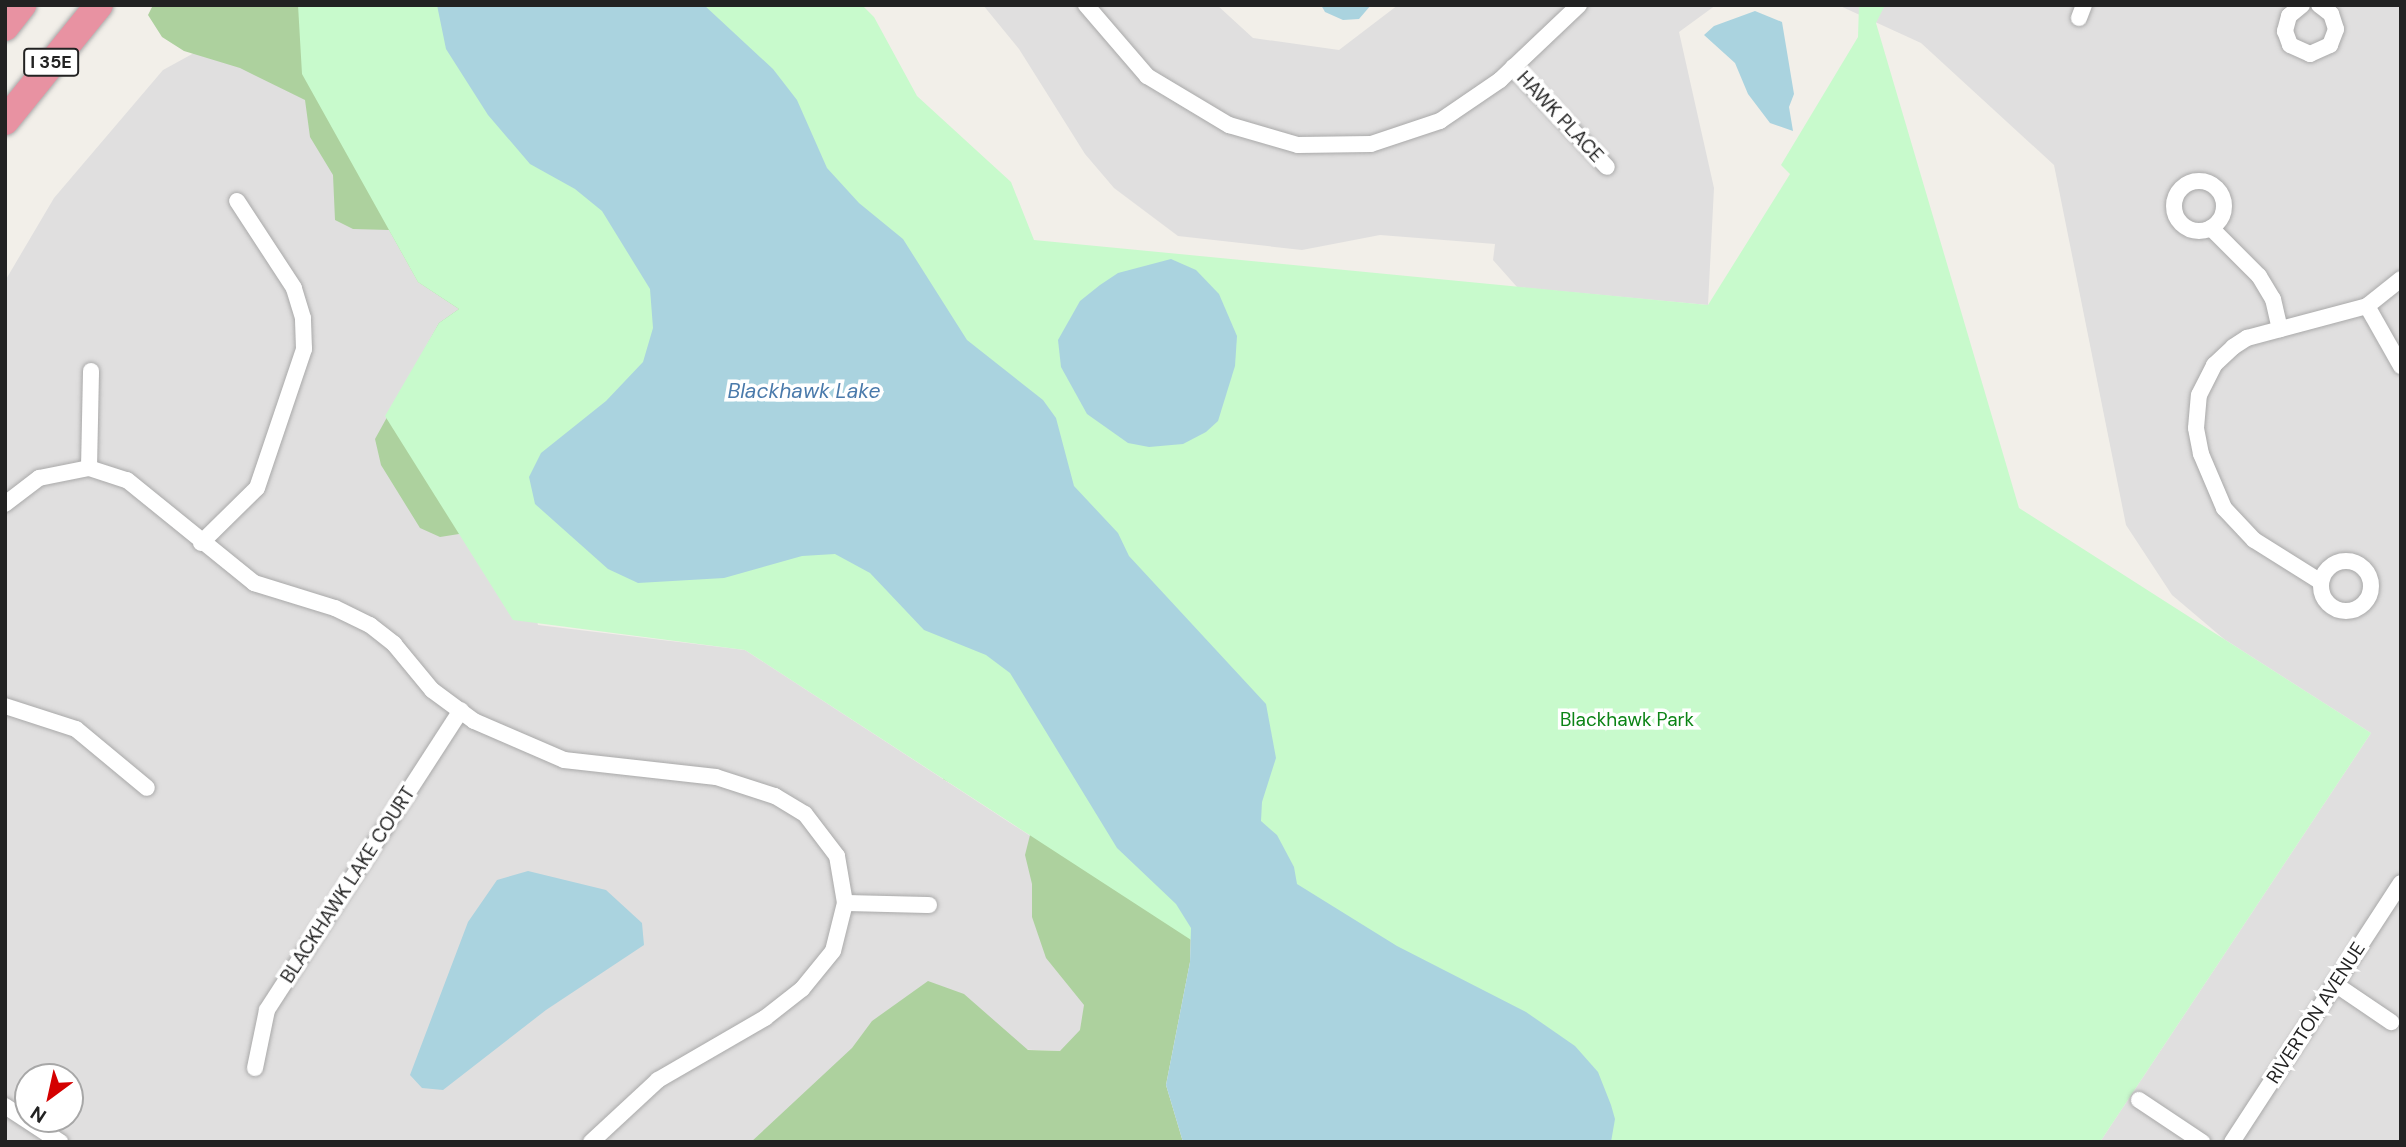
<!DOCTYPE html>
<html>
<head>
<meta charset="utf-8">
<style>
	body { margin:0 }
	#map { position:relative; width:2406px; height:1147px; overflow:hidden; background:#f2efe9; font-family:"DM Sans",sans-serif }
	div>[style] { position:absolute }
	.residential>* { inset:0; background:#e0dfdf }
	.forest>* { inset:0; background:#add19e }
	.park>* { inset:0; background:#c8facc }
	.water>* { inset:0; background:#aad3df }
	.roads { filter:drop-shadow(0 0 2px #a9a9a9) drop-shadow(0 0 2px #a9a9a9) }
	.minor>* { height:16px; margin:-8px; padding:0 8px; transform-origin:8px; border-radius:8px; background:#fff }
	.minor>.ring { margin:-8px; padding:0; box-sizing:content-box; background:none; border:16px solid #fff; border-radius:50% }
	.motorway>* { height:28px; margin:-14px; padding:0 14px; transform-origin:14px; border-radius:14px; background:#e892a2 }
	span { translate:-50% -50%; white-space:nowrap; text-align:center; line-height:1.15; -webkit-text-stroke:7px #fff; paint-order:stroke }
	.shield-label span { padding:2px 5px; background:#fff; border:2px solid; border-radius:5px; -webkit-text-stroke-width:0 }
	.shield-label { font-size:18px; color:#222; font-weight:700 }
	.street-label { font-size:19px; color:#222 }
	.park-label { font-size:19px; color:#0c8416 }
	.water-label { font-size:21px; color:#4a7aab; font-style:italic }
	.frame { position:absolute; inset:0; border:7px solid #222; pointer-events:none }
	.north { position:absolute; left:14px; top:1063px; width:70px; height:70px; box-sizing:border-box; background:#fff; border:2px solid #a7a7a7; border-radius:50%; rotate:213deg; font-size:19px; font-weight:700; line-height:28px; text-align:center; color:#222 }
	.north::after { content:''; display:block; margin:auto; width:24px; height:32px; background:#d40000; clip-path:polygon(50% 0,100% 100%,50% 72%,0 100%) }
</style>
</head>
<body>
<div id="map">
	<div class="residential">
		<div style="clip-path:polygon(983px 5px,1217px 5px,1253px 38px,1339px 50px,1398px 5px,1716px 5px,1679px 32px,1714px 188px,1708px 305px,1517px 287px,1493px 260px,1495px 244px,1380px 235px,1302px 250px,1178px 236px,1114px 188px,1085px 154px,1019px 49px)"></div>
		<div style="clip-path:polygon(1838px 5px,2401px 5px,2401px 1142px,2100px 1142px,2371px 733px,2224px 639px,2172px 595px,2126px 525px,2054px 165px,1921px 43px)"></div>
		<div style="clip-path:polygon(evenodd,205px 47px,302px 74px,418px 282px,460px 309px,538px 625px,745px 650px,1035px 839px,1104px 1035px,1060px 1051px,1010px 1049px,1077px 1142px,5px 1142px,5px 281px,54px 198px,163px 70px,205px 47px,28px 1077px,70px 1077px,70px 1119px,28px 1119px,28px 1077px)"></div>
	</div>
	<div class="forest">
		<div style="clip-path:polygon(153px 5px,437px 5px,470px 86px,459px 534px,440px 537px,420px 528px,381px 465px,375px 439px,439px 323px,459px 309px,418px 282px,389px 230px,353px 229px,335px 220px,333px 175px,310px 137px,305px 100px,240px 68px,184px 51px,162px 37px,148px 15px)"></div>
		<div style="clip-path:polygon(952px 726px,1191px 928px,1190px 962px,1166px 1085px,1183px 1142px,751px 1142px,852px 1048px,872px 1021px,928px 981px,964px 994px,1028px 1050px,1060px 1051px,1080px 1030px,1084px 1005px,1046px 958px,1032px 917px,1032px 884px,1025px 855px,1030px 835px,1023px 821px,943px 779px)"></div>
	</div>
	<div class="park">
		<div style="clip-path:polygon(298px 5px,862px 5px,874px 17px,917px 96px,1011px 182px,1034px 240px,1708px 305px,1790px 174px,1781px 165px,1858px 37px,1859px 5px,1885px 5px,1876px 23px,2019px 508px,2371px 733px,2100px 1142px,1502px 1142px,745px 650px,513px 620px,385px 416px,439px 323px,459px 309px,418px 282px,302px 74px)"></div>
	</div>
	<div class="water">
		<div style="clip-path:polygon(437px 5px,704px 5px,773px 69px,797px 100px,827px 168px,859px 203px,903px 239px,967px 340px,1043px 400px,1056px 418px,1074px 486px,1118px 533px,1129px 556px,1266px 704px,1276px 758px,1262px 802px,1261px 821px,1277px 835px,1294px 867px,1297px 884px,1397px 946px,1526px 1012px,1575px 1046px,1598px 1072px,1611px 1105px,1615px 1119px,1611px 1142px,1183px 1142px,1166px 1085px,1190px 962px,1191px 928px,1176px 904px,1117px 848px,1010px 673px,986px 655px,924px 630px,870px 573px,835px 554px,802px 556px,724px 578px,638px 583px,608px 569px,535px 504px,529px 477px,541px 453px,606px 401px,643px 362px,653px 328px,650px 289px,602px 211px,575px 189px,530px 164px,488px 115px,446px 49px)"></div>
		<div style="clip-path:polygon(1321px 5px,1371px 5px,1359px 19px,1343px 20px,1325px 12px)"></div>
		<div style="clip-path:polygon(1755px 11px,1782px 22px,1794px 94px,1789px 107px,1793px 131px,1770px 123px,1748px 94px,1735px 63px,1704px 35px,1714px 26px)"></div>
		<div style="clip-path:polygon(1171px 259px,1196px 270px,1219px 294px,1237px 336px,1235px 366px,1218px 421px,1206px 432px,1183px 444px,1149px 447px,1128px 443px,1087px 414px,1061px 367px,1058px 340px,1080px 301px,1100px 285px,1118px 273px)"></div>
		<div style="clip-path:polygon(528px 871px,606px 890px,642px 923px,644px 945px,546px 1010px,443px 1090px,422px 1088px,410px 1075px,468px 922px,497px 880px)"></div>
	</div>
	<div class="roads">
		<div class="minor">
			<div style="left:1086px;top:5px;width:94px;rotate:49.3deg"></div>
			<div style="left:1147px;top:76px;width:96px;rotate:30.9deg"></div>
			<div style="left:1229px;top:125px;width:72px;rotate:16.2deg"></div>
			<div style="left:1298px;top:145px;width:73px;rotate:-0.8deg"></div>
			<div style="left:1371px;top:144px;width:73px;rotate:-18.4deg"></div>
			<div style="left:1440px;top:121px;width:73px;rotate:-34.3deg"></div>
			<div style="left:1500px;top:80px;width:109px;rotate:-43.5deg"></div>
			<div style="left:2302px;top:5px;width:17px;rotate:140deg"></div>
			<div style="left:2289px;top:16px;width:16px;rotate:105deg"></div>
			<div style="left:2285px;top:31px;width:15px;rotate:70deg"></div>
			<div style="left:2290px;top:45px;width:22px;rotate:24deg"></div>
			<div style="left:2310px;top:54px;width:22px;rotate:-24deg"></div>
			<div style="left:2330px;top:45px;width:17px;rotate:-69deg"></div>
			<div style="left:2336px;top:29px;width:16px;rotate:-108deg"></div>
			<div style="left:2331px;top:14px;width:15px;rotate:-143deg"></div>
			<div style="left:2079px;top:18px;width:14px;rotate:-69deg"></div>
			<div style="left:1513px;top:67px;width:137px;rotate:46.8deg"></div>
			<div class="ring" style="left:2174px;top:181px;width:34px;height:34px"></div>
			<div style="left:2211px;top:228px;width:68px;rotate:45deg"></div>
			<div style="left:2259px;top:276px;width:27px;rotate:59deg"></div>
			<div style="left:2273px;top:299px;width:31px;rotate:77deg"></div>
			<div style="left:2367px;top:306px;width:69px;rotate:60.5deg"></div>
			<div style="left:89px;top:468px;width:97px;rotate:-88.8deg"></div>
			<div style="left:5px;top:504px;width:43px;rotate:-37.4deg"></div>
			<div style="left:39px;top:478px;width:51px;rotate:-11.3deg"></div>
			<div style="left:89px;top:468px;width:40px;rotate:18deg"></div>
			<div style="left:127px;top:480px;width:164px;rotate:39deg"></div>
			<div style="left:254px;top:583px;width:85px;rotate:17.2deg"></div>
			<div style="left:335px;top:608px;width:39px;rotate:26deg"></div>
			<div style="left:370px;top:625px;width:31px;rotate:38deg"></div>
			<div style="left:394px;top:644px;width:60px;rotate:50.4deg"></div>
			<div style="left:432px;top:690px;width:52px;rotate:36.4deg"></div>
			<div style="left:474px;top:721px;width:98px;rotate:23.4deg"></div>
			<div style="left:564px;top:760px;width:153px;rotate:6.4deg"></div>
			<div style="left:716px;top:777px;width:62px;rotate:17.9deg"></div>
			<div style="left:775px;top:796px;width:35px;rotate:31deg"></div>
			<div style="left:805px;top:814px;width:53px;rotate:52.7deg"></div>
			<div style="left:837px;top:856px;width:48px;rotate:80.3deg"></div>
			<div style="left:845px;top:903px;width:49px;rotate:104deg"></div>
			<div style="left:833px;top:951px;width:49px;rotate:129.2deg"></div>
			<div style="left:802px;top:989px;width:47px;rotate:141.9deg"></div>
			<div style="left:765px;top:1018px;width:124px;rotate:149.9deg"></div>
			<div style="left:658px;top:1080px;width:91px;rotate:137.2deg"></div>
			<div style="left:201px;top:543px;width:78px;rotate:-44.5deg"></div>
			<div style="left:257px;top:488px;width:147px;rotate:-71.3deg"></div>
			<div style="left:304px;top:349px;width:31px;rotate:-92deg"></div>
			<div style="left:303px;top:318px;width:31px;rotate:-107deg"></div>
			<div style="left:294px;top:288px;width:104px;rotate:-123.2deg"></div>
			<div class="ring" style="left:2321px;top:561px;width:34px;height:34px"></div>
			<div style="left:2321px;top:582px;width:79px;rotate:-147.9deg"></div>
			<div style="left:2254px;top:540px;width:44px;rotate:-133.2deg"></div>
			<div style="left:2224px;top:508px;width:59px;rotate:-113.1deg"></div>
			<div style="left:2201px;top:454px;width:26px;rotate:-101deg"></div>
			<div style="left:2196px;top:428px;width:33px;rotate:-85deg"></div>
			<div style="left:2199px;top:395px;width:34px;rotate:-63deg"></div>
			<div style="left:2214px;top:365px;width:26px;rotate:-43deg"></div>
			<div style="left:2233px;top:347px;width:17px;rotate:-33deg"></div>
			<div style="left:2247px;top:338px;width:124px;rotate:-14.9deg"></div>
			<div style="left:2367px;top:306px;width:43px;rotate:-38.5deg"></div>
			<div style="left:5px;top:706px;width:75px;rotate:17.9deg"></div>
			<div style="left:76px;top:729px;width:92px;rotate:39.7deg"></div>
			<div style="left:845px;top:903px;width:84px;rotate:1.4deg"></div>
			<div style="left:2335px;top:984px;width:68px;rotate:34.2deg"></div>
			<div style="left:255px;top:1068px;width:59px;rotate:-78.3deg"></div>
			<div style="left:267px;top:1010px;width:357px;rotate:-57.1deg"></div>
			<div style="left:2139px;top:1100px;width:76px;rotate:33.7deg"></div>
			<div style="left:5px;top:1106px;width:66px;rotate:33.2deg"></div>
			<div style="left:2232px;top:1142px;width:309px;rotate:-56.9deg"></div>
		</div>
		<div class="motorway">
			<div style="left:5px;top:27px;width:28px;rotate:-52deg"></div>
			<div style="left:5px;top:121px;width:149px;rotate:-51deg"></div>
		</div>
	</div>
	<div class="shield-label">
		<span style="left:51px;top:62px">I 35E</span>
	</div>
	<div class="street-label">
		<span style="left:1560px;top:117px;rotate:47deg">HAWK PLACE</span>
		<span style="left:348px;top:885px;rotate:-57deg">BLACKHAWK LAKE COURT</span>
		<span style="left:2316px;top:1013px;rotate:-57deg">RIVERTON AVENUE</span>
	</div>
	<div class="park-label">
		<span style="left:1627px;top:720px">Blackhawk Park</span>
	</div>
	<div class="water-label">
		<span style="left:804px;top:391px">Blackhawk Lake</span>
	</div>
	<div class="frame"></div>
	<div class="north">N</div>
</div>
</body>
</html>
